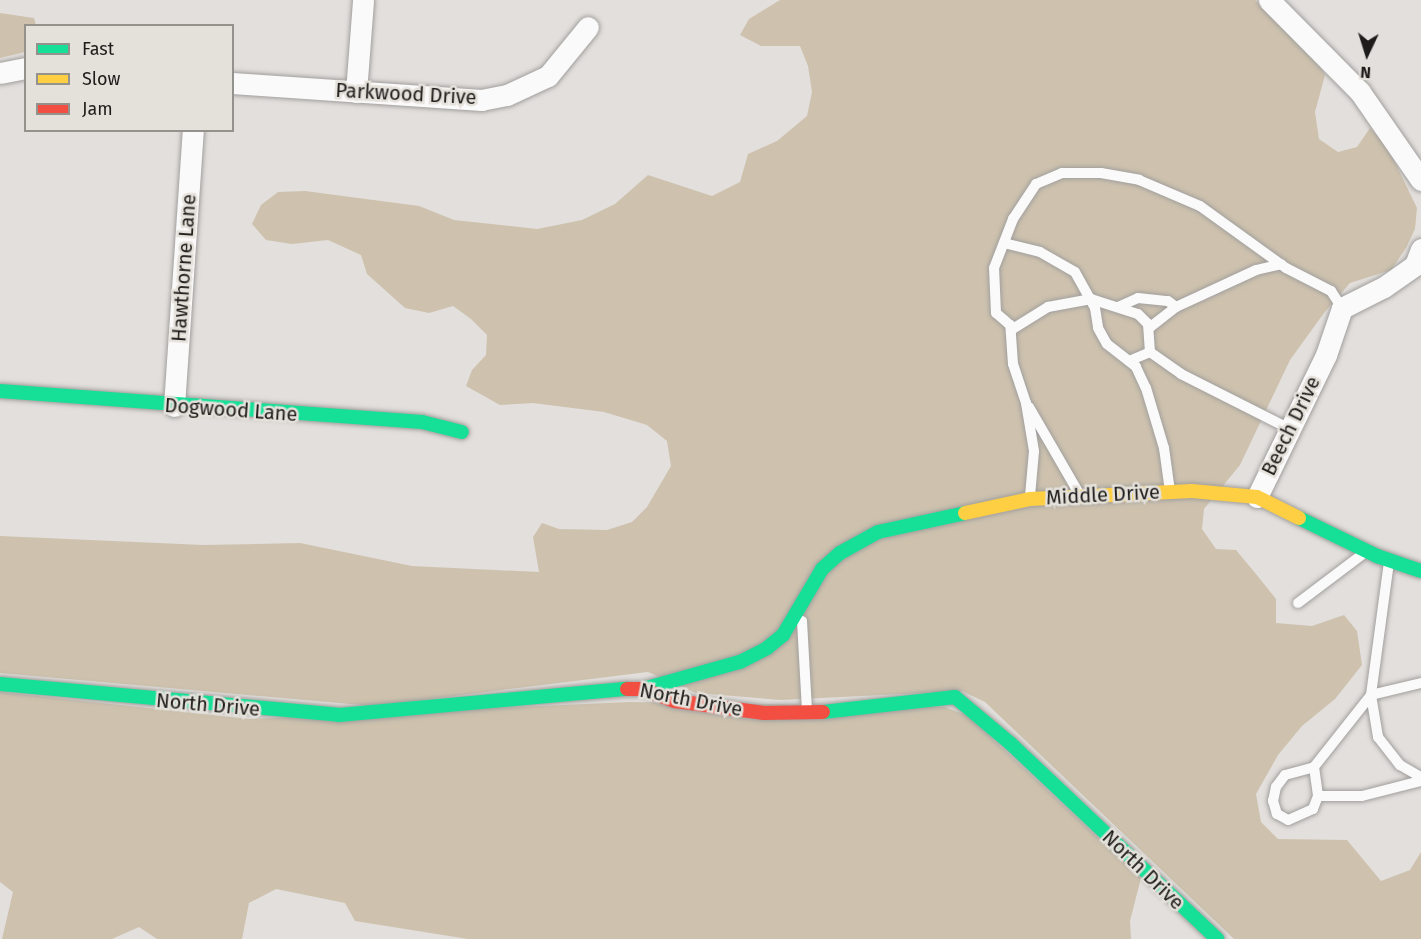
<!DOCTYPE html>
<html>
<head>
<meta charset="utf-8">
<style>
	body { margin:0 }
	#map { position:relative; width:1421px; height:939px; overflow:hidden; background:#e2dfdc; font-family:"Fira Sans",sans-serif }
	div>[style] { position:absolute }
	.forest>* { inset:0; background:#cec2ae }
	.roads { filter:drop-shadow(0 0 2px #a19f9d) drop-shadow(0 0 2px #a19f9d) }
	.lane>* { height:10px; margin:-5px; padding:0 5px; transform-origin:5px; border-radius:5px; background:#fbfafa }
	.street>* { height:21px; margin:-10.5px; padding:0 10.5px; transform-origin:10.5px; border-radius:10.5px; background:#fbfafa }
	.fast>* { height:14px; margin:-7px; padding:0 7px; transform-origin:7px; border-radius:7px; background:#16e098 }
	.slow>* { height:14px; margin:-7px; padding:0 7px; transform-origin:7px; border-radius:7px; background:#ffcf43 }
	.jam>* { height:14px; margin:-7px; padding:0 7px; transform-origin:7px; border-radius:7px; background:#f24e42 }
	span { translate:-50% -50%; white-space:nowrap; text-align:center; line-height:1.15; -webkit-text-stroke:5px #e4e0da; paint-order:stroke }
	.street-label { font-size:20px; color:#1d1c1a }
	.legend { position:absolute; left:24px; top:24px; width:210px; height:108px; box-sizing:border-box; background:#e4e0da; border:2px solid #94928d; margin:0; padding:8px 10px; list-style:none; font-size:18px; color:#1d1c1a }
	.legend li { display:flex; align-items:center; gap:12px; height:30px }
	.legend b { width:30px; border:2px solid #94928d }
	.north { position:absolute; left:1337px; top:24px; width:60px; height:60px; -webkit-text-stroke:4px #e4e0da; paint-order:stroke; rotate:184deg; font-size:16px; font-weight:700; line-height:24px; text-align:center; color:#1d1c1a }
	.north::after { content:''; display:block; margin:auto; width:21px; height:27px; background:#1d1c1a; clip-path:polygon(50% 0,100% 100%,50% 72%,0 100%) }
</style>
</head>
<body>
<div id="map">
	<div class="forest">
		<div style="clip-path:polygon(780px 0,1255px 0,1308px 46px,1325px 75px,1315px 112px,1319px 139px,1338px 152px,1357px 147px,1370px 128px,1388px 148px,1417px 208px,1415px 229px,1406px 248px,1391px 270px,1350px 283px,1324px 313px,1290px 360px,1240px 465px,1204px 509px,1202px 529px,1216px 549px,1236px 550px,1256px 574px,1276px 599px,1276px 623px,1312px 626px,1344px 615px,1357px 631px,1362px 665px,1335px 699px,1302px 726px,1278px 755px,1256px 794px,1261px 822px,1278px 839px,1347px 840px,1381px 881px,1410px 870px,1421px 852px,1421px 939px,1234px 939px,985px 702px,962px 691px,781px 700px,696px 693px,648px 672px,373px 706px,0 673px,0 536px,203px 545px,300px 543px,412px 566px,539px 572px,533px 537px,542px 523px,559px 529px,607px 530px,632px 522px,647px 507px,671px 466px,667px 441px,647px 425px,604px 412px,533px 403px,500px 405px,466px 386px,472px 370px,486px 355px,487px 335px,471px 319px,453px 306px,429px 313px,405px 308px,367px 274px,361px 255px,328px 240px,292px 244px,266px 240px,252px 224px,261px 205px,278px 192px,305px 191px,419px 206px,454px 220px,537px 229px,582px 220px,615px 204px,648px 175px,712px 196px,740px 182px,748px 154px,777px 141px,807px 116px,812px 92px,808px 66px,800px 46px,761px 46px,740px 35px,749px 19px)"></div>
		<div style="clip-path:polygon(0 13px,34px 18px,36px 25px,26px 26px,25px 52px,0 58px)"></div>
		<div style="clip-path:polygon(0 692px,249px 719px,629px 702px,945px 707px,968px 716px,1141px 878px,1130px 921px,1131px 939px,468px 939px,355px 921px,345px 903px,276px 889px,249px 903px,242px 939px,157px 939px,139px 927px,112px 939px,2px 939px,13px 892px,0 882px)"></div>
	</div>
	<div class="roads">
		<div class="lane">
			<div style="left:1004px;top:243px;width:37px;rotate:14deg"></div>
			<div style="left:1040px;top:252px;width:40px;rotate:29.7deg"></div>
			<div style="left:1075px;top:272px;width:41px;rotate:60.9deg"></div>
			<div style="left:1095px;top:308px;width:20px;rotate:81deg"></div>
			<div style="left:1098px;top:328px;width:18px;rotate:61deg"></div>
			<div style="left:1107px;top:344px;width:37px;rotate:38deg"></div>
			<div style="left:1136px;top:367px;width:23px;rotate:65deg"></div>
			<div style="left:1146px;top:388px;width:63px;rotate:73.3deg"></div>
			<div style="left:1164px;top:448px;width:43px;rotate:82.1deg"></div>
			<div style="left:1118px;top:307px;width:22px;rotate:-24deg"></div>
			<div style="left:1138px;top:298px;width:30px;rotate:6deg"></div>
			<div style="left:1168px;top:301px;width:10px;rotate:37deg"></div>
			<div style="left:1149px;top:328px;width:34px;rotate:-38deg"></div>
			<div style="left:1176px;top:307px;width:88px;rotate:-24.8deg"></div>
			<div style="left:1256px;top:270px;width:26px;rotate:-13deg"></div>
			<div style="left:1011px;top:330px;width:44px;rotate:-31.9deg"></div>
			<div style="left:1048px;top:307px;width:44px;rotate:-10.5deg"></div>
			<div style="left:1091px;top:299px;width:49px;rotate:17.7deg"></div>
			<div style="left:1138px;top:314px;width:14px;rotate:45deg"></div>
			<div style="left:1148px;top:324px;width:28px;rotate:86deg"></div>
			<div style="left:1129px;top:361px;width:23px;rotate:-23deg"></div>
			<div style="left:1150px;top:352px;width:38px;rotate:35deg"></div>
			<div style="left:1181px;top:374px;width:122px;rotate:26.8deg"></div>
			<div style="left:1029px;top:407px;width:98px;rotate:60deg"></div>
			<div style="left:1030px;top:496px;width:45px;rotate:-84.9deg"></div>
			<div style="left:1034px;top:451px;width:49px;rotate:-99.5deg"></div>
			<div style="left:1026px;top:403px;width:41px;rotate:-108.4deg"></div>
			<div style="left:1013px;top:364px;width:39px;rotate:-94deg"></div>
			<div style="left:1010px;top:325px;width:18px;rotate:-139deg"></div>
			<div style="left:996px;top:313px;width:45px;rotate:-92.5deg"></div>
			<div style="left:994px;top:268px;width:53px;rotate:-68.8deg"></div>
			<div style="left:1013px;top:219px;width:42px;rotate:-56.7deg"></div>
			<div style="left:1036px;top:184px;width:28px;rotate:-23deg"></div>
			<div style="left:1062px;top:173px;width:39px"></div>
			<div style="left:1101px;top:173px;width:39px;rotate:10deg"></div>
			<div style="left:1139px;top:180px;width:66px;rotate:23.1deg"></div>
			<div style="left:1200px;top:206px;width:106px;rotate:35.8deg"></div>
			<div style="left:1286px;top:268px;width:51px;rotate:27.1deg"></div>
			<div style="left:1331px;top:291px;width:20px;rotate:57deg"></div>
			<div style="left:1298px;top:603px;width:83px;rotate:-37.1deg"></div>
			<div style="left:802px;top:621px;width:89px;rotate:86.8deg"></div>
			<div style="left:1421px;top:683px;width:51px;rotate:166.5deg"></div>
			<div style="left:1371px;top:695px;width:43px;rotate:80.5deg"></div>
			<div style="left:1378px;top:737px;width:36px;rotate:52deg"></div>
			<div style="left:1400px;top:765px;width:24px;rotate:30deg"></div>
			<div style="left:1314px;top:767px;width:29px;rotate:82deg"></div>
			<div style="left:1318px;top:796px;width:14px;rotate:111deg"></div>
			<div style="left:1313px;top:809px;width:27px;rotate:156deg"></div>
			<div style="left:1288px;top:820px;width:13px;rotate:-151deg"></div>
			<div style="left:1277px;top:814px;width:14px;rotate:-107deg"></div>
			<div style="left:1273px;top:801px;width:14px;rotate:-78deg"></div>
			<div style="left:1276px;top:787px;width:15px;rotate:-53deg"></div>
			<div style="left:1285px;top:775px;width:30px;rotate:-15deg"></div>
			<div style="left:1314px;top:767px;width:92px;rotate:-51.6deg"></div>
			<div style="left:1371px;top:695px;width:135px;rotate:-82.3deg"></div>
			<div style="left:1318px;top:796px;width:44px"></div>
			<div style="left:1362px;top:796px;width:61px;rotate:-14.3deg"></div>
		</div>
		<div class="street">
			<div style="left:1269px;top:0;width:129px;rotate:45.3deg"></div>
			<div style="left:1360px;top:92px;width:107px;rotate:55.3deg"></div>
			<div style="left:0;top:73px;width:26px;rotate:-11deg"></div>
			<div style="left:232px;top:83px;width:250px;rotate:3.9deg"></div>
			<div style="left:481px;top:100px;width:26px;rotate:-11deg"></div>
			<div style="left:507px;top:95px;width:45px;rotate:-24.9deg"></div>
			<div style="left:548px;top:76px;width:63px;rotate:-50.8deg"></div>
			<div style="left:356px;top:92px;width:92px;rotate:-85.6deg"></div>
			<div style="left:174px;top:406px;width:277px;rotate:-86.1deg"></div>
			<div style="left:1257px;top:497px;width:158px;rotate:-64.1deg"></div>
			<div style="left:1326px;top:355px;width:50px;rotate:-71.2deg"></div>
			<div style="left:1342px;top:308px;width:47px;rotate:-26.6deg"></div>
			<div style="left:1384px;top:287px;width:38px;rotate:-35deg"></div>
			<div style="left:1415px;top:265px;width:17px;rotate:-69deg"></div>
		</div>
		<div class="fast">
			<div style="left:0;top:391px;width:423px;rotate:4.2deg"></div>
			<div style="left:422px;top:422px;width:41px;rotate:14deg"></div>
			<div style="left:1299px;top:518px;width:87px;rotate:26deg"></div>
			<div style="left:1377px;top:556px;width:46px;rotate:18.8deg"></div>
			<div style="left:0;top:684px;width:340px;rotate:5.2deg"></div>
			<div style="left:339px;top:715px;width:289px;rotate:-5.2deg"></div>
			<div style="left:643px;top:689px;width:101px;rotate:-15.6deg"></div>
			<div style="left:740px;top:662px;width:30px;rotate:-27deg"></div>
			<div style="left:767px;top:648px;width:21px;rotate:-39deg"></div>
			<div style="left:783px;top:635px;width:77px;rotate:-59.4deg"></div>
			<div style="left:822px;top:569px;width:24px;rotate:-42deg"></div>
			<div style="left:840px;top:553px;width:43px;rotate:-28.9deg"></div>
			<div style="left:878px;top:532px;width:89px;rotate:-12.3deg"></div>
			<div style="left:823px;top:712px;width:133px;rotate:-6.5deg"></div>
			<div style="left:955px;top:697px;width:73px;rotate:40deg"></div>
			<div style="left:1011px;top:744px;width:284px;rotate:43.4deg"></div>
		</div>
		<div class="slow">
			<div style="left:965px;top:513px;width:66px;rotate:-12.2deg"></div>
			<div style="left:1030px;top:499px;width:162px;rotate:-2.8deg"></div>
			<div style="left:1192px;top:491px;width:65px;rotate:5.3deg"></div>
			<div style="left:1257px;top:497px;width:47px;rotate:26.6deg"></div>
		</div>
		<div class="jam">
			<div style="left:627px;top:689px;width:16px"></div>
			<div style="left:643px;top:689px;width:34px;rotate:21deg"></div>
			<div style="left:675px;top:701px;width:90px;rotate:7.7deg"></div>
			<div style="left:764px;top:713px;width:59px;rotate:-1deg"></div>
		</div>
	</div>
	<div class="street-label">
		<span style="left:406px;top:94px;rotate:3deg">Parkwood Drive</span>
		<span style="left:184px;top:268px;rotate:-86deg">Hawthorne Lane</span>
		<span style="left:231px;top:410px;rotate:4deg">Dogwood Lane</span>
		<span style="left:1291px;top:426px;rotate:-64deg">Beech Drive</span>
		<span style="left:1103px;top:495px;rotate:-3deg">Middle Drive</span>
		<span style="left:691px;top:700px;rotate:11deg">North Drive</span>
		<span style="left:208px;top:705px;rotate:5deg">North Drive</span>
		<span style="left:1143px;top:870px;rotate:44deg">North Drive</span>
	</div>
	<ul class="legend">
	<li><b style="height:8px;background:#16e098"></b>Fast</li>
	<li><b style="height:8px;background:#ffcf43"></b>Slow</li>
	<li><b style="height:8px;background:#f24e42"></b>Jam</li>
	</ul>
	<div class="north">N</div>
</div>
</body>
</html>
